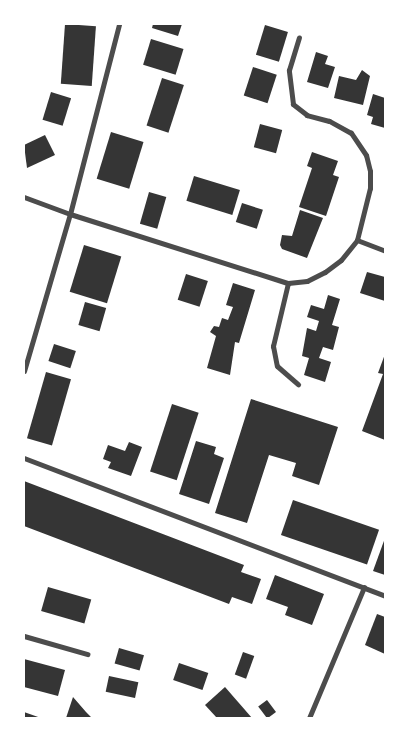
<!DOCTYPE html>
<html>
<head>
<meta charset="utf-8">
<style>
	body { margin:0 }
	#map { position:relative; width:409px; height:742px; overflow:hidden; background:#fff; font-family:"Space Grotesk",sans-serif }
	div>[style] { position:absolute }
	.building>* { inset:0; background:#353535; transform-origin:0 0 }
	.minor>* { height:5px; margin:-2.5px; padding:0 2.5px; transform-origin:2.5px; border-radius:2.5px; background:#4c4c4c }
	span { translate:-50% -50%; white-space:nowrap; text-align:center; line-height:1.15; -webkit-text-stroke:5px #fff; paint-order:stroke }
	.frame { position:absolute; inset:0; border:25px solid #fff; pointer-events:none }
</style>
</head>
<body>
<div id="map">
	<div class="building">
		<div style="left:65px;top:24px;width:31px;height:60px;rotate:4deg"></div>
		<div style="clip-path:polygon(153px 24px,182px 24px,178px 36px,152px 28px)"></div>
		<div style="left:265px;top:25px;width:24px;height:31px;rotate:17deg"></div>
		<div style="left:151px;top:39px;width:34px;height:27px;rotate:17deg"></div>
		<div style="clip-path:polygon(316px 52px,328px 56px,325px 64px,335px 67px,328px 88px,307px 82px)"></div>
		<div style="left:253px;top:67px;width:25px;height:30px;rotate:18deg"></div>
		<div style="clip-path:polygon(362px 70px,370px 76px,363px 105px,334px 98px,339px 76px,356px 80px)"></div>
		<div style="left:162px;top:78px;width:23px;height:50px;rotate:18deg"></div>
		<div style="left:51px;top:92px;width:21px;height:29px;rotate:17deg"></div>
		<div style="clip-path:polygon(373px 94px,385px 98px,385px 128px,371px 124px,373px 117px,367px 115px)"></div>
		<div style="left:260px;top:124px;width:23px;height:24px;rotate:15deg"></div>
		<div style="left:111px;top:132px;width:34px;height:49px;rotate:17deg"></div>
		<div style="clip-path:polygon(45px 135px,55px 155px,27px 168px,24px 145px)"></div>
		<div style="clip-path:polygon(312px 152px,338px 161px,333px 175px,339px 177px,326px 216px,299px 207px,312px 168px,307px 166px)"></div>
		<div style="left:194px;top:176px;width:48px;height:26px;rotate:17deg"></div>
		<div style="left:149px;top:192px;width:18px;height:33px;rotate:16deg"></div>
		<div style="left:242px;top:203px;width:22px;height:20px;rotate:18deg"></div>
		<div style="clip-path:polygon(300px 210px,323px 218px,307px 258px,282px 249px,280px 245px,282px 235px,292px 236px)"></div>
		<div style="left:84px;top:245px;width:39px;height:49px;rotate:17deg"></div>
		<div style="clip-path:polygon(367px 272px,385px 277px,385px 301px,360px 293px)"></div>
		<div style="left:186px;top:274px;width:23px;height:27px;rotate:18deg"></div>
		<div style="clip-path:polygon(233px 283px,255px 290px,239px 343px,235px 342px,230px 375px,207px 368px,216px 336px,210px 332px,214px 326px,219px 327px,222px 318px,228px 320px,233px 307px,226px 305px)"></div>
		<div style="clip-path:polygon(328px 295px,340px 299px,332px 325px,339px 327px,333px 350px,323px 347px,319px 358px,331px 362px,325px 382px,304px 375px,309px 358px,302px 356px,307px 328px,316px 331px,319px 321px,307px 317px,311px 305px,324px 309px)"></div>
		<div style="left:85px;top:302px;width:22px;height:24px;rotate:16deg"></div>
		<div style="left:54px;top:344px;width:23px;height:18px;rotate:18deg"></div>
		<div style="clip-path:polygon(385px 354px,385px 440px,362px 431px,383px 374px,378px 373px)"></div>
		<div style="left:46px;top:372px;width:26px;height:69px;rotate:16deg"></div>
		<div style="clip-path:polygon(251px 399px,338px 427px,319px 485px,292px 476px,296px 463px,269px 455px,247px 523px,215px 513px)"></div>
		<div style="left:172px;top:404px;width:28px;height:71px;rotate:18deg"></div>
		<div style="clip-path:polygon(196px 441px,216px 447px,214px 454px,224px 458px,209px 504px,179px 494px)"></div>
		<div style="clip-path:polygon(129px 442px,142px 447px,131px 476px,108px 468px,111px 462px,103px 459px,108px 445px,125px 451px)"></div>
		<div style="clip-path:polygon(24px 481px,244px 565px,241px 572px,261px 579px,252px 604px,232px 597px,229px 604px,24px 526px)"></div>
		<div style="left:293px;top:500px;width:91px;height:37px;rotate:19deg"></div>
		<div style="clip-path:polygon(385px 538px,385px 575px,373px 571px)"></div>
		<div style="clip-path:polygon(275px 575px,324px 594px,312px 625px,285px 615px,288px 607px,266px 599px)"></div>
		<div style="left:48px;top:587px;width:45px;height:25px;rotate:16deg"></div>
		<div style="clip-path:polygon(377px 614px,385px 617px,385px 654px,365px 645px)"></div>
		<div style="left:119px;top:648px;width:26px;height:16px;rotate:16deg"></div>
		<div style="left:243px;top:652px;width:12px;height:24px;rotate:20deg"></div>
		<div style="clip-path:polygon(24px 659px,65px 670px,58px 696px,24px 687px)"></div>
		<div style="left:179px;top:663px;width:31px;height:18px;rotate:19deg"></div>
		<div style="left:109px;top:676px;width:30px;height:16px;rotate:12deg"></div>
		<div style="clip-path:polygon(225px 687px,252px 718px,217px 718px,205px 705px)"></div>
		<div style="clip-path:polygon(73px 697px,86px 712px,92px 718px,66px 718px)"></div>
		<div style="left:267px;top:700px;width:15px;height:11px;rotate:53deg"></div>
		<div style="clip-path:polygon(24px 712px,41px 718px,24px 718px)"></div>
	</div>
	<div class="minor">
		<div style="left:24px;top:197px;width:49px;rotate:20.3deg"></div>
		<div style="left:70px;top:214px;width:229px;rotate:17.6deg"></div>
		<div style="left:288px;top:283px;width:19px;rotate:-6deg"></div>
		<div style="left:307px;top:281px;width:20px;rotate:-27deg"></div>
		<div style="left:325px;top:272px;width:20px;rotate:-37deg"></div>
		<div style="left:341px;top:260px;width:26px;rotate:-51deg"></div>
		<div style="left:357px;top:240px;width:54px;rotate:-76deg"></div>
		<div style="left:370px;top:188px;width:17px;rotate:-90deg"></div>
		<div style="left:370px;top:171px;width:16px;rotate:-104deg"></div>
		<div style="left:366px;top:155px;width:27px;rotate:-124deg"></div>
		<div style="left:351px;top:133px;width:25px;rotate:-151deg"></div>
		<div style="left:329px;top:121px;width:23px;rotate:-165deg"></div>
		<div style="left:307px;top:115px;width:18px;rotate:-142deg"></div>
		<div style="left:293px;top:104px;width:34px;rotate:-97deg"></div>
		<div style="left:289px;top:70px;width:34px;rotate:-73deg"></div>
		<div style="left:357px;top:240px;width:30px;rotate:21deg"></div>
		<div style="left:288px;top:283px;width:65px;rotate:103.4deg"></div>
		<div style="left:273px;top:346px;width:20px;rotate:79deg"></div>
		<div style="left:277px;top:366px;width:28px;rotate:41deg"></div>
		<div style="left:24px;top:371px;width:164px;rotate:-73.7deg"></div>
		<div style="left:70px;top:214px;width:196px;rotate:-75.5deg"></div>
		<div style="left:24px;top:458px;width:386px;rotate:20.9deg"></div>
		<div style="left:24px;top:636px;width:66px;rotate:15.9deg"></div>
		<div style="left:309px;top:718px;width:142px;rotate:-67.2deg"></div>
	</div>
	<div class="frame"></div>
</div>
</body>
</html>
